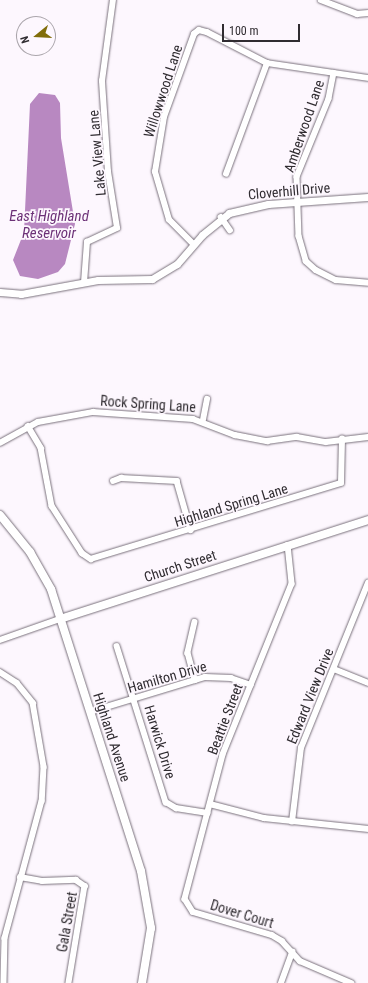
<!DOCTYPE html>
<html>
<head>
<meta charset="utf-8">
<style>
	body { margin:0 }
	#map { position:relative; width:368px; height:983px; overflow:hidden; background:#fdf7fe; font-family:"Roboto Condensed",sans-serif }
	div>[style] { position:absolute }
	.water>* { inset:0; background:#b888c1 }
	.roads { filter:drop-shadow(0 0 1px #7a717c) drop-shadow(0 0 1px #7a717c) }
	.minor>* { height:5.5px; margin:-2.75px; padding:0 2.75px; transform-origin:2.75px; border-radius:2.75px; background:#fff }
	.tertiary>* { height:7px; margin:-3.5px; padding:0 3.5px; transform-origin:3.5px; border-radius:3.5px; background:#fff }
	.secondary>* { height:8px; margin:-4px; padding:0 4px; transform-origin:4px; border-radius:4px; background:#fff }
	span { translate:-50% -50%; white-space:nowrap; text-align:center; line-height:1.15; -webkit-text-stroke:3.5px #fdf7fe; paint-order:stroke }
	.street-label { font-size:14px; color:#302c31 }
	.water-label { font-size:15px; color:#6c3177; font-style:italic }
	.north { position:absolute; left:16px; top:16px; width:40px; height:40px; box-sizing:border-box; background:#fdf7fe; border:1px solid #aba6ac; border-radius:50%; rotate:252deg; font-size:11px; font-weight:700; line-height:16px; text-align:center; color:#302c31 }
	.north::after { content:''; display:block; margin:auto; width:14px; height:18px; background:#816d0a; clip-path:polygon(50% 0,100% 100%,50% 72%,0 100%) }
	.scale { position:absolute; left:222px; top:24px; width:78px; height:18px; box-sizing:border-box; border:2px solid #302c31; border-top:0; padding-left:5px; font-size:12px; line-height:14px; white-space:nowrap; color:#302c31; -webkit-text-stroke:3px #fdf7fe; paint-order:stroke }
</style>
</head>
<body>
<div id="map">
	<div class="water">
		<div style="clip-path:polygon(39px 93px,55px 95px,60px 103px,61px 138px,75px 224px,65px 264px,58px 272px,38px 279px,20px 276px,13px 260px,24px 232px,30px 104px)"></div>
	</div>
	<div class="roads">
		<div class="minor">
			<div style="left:321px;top:0;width:39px;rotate:21deg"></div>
			<div style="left:357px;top:14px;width:11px;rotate:-5deg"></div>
			<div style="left:334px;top:73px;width:26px;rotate:101deg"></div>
			<div style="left:329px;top:99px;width:84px;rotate:112.3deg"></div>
			<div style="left:297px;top:177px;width:59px;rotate:88.1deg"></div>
			<div style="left:299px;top:236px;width:26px;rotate:74deg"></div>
			<div style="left:306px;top:261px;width:13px;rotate:42deg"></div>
			<div style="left:316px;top:270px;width:22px;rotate:27deg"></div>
			<div style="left:336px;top:280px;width:32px;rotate:5deg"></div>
			<div style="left:226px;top:174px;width:118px;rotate:-69.7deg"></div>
			<div style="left:221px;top:217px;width:16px;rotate:55deg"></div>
			<div style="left:194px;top:245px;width:35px;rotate:-135deg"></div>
			<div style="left:169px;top:220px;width:50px;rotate:-106.3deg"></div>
			<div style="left:155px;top:172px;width:56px;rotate:-80.7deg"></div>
			<div style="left:164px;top:117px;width:88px;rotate:-70.1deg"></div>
			<div style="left:194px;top:34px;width:6px;rotate:-39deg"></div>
			<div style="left:199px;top:30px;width:8px;rotate:14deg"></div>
			<div style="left:207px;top:32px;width:68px;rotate:27.3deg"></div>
			<div style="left:267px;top:63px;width:102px;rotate:8.4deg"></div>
			<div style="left:84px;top:283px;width:41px;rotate:-85.8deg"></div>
			<div style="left:87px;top:242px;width:33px;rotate:-25deg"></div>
			<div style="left:117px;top:228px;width:57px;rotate:-99.1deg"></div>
			<div style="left:108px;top:172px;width:91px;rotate:-93.8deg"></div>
			<div style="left:102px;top:81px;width:82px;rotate:-82.3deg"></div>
			<div style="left:203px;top:420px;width:21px;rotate:-79deg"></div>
			<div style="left:28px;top:426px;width:26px;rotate:59deg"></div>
			<div style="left:41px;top:448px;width:59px;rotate:79.3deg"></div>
			<div style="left:52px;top:506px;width:56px;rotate:57.4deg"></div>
			<div style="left:82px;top:553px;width:11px;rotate:34deg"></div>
			<div style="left:91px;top:559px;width:261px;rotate:-16.9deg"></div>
			<div style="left:341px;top:483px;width:44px;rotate:-88.7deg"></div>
			<div style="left:0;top:443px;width:43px;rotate:-28.9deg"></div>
			<div style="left:38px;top:422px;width:56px;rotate:-10.3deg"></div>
			<div style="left:93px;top:412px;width:100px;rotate:4deg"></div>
			<div style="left:193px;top:419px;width:45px;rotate:20.9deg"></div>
			<div style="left:235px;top:435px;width:33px;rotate:11deg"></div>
			<div style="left:267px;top:441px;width:30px;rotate:-8deg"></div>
			<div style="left:297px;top:437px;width:29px;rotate:10deg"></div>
			<div style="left:326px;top:442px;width:42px;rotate:-6.8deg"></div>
			<div style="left:113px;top:481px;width:9px;rotate:-21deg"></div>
			<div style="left:121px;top:478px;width:56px;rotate:3.1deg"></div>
			<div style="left:177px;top:481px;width:51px;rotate:74.1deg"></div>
			<div style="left:288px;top:545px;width:39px;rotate:84deg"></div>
			<div style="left:292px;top:584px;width:184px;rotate:112deg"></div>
			<div style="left:223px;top:755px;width:149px;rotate:104.8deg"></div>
			<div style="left:185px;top:899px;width:15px;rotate:58deg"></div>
			<div style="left:193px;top:912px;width:82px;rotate:16.2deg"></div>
			<div style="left:272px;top:935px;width:12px;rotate:31deg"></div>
			<div style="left:282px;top:941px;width:27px;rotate:48deg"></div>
			<div style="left:300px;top:961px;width:56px;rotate:23.3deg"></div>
			<div style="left:195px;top:622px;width:32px;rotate:103deg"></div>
			<div style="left:188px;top:653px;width:28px;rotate:75deg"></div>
			<div style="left:0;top:640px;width:64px;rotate:-19.3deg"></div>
			<div style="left:117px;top:646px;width:164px;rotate:72.6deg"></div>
			<div style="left:166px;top:802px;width:12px;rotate:31deg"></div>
			<div style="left:176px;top:808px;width:32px;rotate:9deg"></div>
			<div style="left:334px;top:669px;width:37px;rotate:22deg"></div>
			<div style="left:0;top:672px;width:20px;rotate:33deg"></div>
			<div style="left:17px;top:683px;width:26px;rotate:51deg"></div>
			<div style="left:33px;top:703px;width:65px;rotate:80.2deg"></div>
			<div style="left:44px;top:767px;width:34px;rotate:93deg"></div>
			<div style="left:42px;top:801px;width:142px;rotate:105.1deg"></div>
			<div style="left:5px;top:938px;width:45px;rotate:91.3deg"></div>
			<div style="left:90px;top:712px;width:120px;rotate:-16.9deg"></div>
			<div style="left:205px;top:677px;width:26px;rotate:2deg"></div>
			<div style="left:231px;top:678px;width:21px;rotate:19deg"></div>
			<div style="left:210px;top:804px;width:56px;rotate:14.5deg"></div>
			<div style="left:264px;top:818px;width:105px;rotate:6deg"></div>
			<div style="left:292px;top:822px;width:75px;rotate:-83.1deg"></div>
			<div style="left:301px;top:748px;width:178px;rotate:-67.9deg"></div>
			<div style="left:20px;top:877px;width:22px;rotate:10deg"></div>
			<div style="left:42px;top:881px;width:34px;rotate:-2deg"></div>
			<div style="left:76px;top:880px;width:11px;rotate:34deg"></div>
			<div style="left:85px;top:886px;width:98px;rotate:99.4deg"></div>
			<div style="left:281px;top:983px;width:33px;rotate:-70deg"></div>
		</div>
		<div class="tertiary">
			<div style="left:0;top:292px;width:21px;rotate:5deg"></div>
			<div style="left:21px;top:294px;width:78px;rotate:-10.3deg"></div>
			<div style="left:98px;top:280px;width:54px;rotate:-1.1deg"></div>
			<div style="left:152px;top:279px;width:29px;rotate:-31deg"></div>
			<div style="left:177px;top:264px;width:38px;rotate:-49deg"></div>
			<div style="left:202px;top:235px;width:35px;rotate:-39deg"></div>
			<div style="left:229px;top:213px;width:40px;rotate:-13deg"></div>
			<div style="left:268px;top:204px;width:100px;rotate:-4deg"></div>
		</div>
		<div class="secondary">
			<div style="left:0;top:515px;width:48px;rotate:51deg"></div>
			<div style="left:30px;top:552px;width:43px;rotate:60.4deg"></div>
			<div style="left:51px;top:589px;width:296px;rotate:72.3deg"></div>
			<div style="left:141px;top:871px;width:58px;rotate:80deg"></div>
			<div style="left:151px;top:928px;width:56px;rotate:99.3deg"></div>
			<div style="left:60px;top:619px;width:324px;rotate:-17.8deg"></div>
		</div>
	</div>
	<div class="street-label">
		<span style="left:163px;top:91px;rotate:-72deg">Willowwood Lane</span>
		<span style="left:304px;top:126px;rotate:-71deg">Amberwood Lane</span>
		<span style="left:97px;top:153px;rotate:-95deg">Lake View Lane</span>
		<span style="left:289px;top:191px;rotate:-5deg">Cloverhill Drive</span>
		<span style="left:148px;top:404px;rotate:4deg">Rock Spring Lane</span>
		<span style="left:231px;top:505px;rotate:-17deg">Highland Spring Lane</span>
		<span style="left:180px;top:566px;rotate:-18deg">Church Street</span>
		<span style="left:167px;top:677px;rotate:-16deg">Hamilton Drive</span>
		<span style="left:310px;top:696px;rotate:-68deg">Edward View Drive</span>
		<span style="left:225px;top:719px;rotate:-69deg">Beattie Street</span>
		<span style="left:112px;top:737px;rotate:72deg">Highland Avenue</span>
		<span style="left:160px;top:742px;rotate:73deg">Harwick Drive</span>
		<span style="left:242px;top:914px;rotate:17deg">Dover Court</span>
		<span style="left:67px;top:922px;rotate:-80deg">Gala Street</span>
	</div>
	<div class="water-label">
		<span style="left:49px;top:225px">East Highland<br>Reservoir</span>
	</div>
	<div class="north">N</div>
	<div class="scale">100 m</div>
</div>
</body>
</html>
